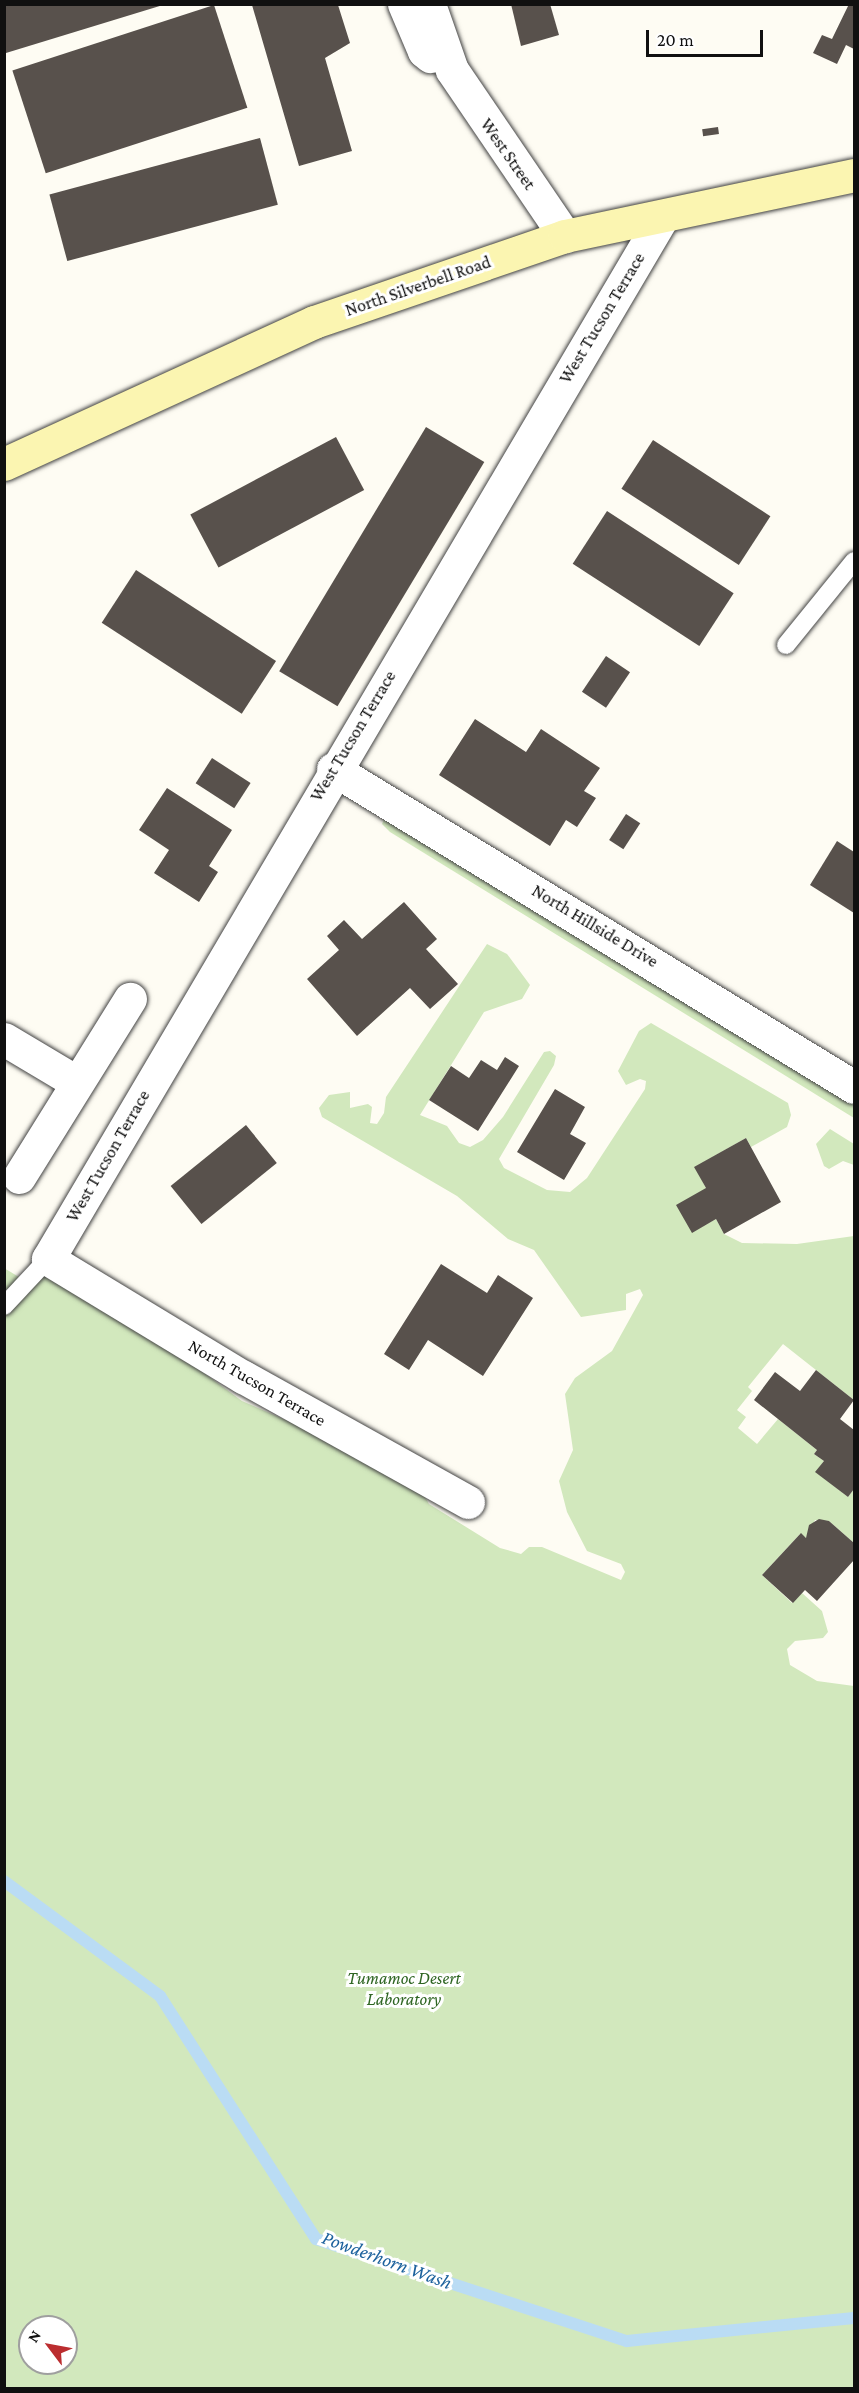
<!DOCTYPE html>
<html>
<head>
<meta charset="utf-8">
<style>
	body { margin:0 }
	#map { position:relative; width:859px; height:2393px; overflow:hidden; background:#fefcf3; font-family:"Crimson Pro",serif }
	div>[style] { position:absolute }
	.green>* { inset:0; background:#d2e8bd }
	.stream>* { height:12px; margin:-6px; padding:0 6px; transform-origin:6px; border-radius:6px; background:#badcf4 }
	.building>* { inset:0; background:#58514c; transform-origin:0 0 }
	.roads { filter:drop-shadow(0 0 2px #434343) drop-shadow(0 0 2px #434343) }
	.lane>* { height:18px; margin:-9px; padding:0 9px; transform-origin:9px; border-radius:9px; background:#fff }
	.street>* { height:33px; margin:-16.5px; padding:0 16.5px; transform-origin:16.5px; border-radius:16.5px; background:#fff }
	.secondary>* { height:33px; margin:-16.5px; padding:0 16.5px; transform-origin:16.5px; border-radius:16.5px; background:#fbf5b1 }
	span { translate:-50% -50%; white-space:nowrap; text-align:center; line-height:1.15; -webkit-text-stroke:6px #fff; paint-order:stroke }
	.street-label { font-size:18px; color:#101010 }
	.park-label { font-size:18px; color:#2e6522; font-style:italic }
	.water-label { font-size:20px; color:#1d629d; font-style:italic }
	.frame { position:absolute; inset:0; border:6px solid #101010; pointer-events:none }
	.north { position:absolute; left:18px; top:2315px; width:60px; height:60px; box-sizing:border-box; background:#fff; border:2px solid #9f9f9f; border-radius:50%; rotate:302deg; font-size:16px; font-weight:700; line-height:24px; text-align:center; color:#101010 }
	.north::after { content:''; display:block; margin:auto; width:21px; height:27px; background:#bb2d2f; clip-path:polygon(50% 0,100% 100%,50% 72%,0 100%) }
	.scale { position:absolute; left:646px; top:30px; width:117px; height:27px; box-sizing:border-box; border:3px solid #101010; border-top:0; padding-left:8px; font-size:18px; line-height:21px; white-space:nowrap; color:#101010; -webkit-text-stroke:4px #fff; paint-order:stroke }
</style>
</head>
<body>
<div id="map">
	<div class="green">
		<div style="clip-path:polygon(386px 815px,854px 1101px,854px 1118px,390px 832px,382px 824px)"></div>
		<div style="clip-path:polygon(evenodd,487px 944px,507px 954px,530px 985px,522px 999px,484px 1012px,420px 1115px,447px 1126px,459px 1143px,470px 1147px,483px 1140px,503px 1117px,544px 1052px,550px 1051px,556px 1056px,554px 1065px,499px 1159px,504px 1168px,547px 1190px,570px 1192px,587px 1178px,645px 1089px,646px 1081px,640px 1079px,626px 1085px,618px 1071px,639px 1031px,651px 1023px,788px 1103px,791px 1115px,787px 1127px,751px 1147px,746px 1138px,695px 1167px,706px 1188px,692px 1232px,716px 1219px,724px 1234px,742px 1243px,797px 1244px,854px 1236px,854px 1400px,783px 1344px,748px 1387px,752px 1391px,737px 1410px,746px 1417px,738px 1428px,757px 1444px,778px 1419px,817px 1450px,814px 1454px,824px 1461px,816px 1472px,848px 1497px,854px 1489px,854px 1543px,829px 1521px,815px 1520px,806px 1538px,800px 1534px,762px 1575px,792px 1603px,802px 1593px,822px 1611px,828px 1632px,823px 1638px,795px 1641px,787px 1649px,790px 1665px,817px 1681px,854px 1686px,854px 2388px,5px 2388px,4px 1268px,34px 1286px,45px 1268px,162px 1342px,242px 1401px,318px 1434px,421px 1490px,429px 1504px,500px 1548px,521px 1554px,529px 1547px,542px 1547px,621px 1580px,625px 1572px,621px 1564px,587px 1551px,567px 1512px,559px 1481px,573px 1450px,565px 1394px,575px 1378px,612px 1351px,643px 1295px,640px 1289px,626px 1294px,626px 1310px,581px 1317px,534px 1250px,508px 1239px,457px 1196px,322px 1117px,319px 1108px,329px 1095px,350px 1092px,350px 1108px,368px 1104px,372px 1107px,370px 1123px,377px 1124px,384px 1113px,386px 1097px,487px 944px,30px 2327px,66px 2327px,66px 2363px,30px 2363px,30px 2327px)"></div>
		<div style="clip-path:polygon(830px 1129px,854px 1144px,854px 1165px,843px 1161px,829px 1169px,824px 1166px,816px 1144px)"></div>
	</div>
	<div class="stream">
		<div style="left:4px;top:1881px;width:194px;rotate:36.4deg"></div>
		<div style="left:160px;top:1996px;width:289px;rotate:57.3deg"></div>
		<div style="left:316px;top:2239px;width:327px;rotate:18.2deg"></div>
		<div style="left:627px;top:2341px;width:228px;rotate:-5.8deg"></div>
	</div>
	<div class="building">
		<div style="clip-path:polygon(511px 4px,550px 4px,559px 35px,521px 46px)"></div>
		<div style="clip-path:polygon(849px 4px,854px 4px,854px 49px,846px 45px,837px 64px,813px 53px,822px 35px,832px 39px)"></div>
		<div style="clip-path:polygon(4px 5px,163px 5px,6px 53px)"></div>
		<div style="left:214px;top:5px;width:108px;height:212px;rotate:72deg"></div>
		<div style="clip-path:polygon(252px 5px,338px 5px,350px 43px,325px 58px,352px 151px,299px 166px)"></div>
		<div style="left:718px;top:127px;width:7px;height:16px;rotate:82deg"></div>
		<div style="left:260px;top:138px;width:69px;height:218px;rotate:75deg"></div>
		<div style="left:426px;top:427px;width:68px;height:285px;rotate:31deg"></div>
		<div style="left:336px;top:437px;width:60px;height:165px;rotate:62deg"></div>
		<div style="left:653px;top:440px;width:140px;height:58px;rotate:33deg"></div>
		<div style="left:607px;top:511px;width:151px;height:63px;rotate:33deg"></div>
		<div style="left:136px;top:570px;width:167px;height:63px;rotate:33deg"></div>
		<div style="left:606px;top:656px;width:29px;height:43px;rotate:34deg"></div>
		<div style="clip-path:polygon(475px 719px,526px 752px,541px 729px,600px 768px,584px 791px,596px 798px,577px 827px,566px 820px,550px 846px,439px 775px)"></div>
		<div style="left:212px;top:758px;width:46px;height:30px;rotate:33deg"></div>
		<div style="clip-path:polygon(167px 788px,232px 830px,209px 866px,218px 872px,199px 902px,154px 873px,169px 850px,139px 830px)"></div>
		<div style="left:626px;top:814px;width:17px;height:31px;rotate:33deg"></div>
		<div style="clip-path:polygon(837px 841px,854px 852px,854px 913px,810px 885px)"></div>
		<div style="clip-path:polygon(404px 902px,437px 939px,426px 949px,458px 984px,430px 1009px,410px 988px,357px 1036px,307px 979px,339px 950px,327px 936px,344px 920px,362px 939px)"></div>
		<div style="clip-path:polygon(505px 1057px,519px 1066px,478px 1131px,429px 1100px,451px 1066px,469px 1078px,481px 1060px,497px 1070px)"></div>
		<div style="clip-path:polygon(555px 1089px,585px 1107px,570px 1134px,586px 1143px,564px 1180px,517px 1152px)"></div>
		<div style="left:246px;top:1125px;width:49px;height:97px;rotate:51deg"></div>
		<div style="clip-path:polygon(746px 1138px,781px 1202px,724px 1234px,716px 1219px,692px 1233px,676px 1205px,706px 1188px,694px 1167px)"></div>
		<div style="clip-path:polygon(441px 1264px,487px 1293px,498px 1275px,533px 1298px,483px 1376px,428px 1340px,409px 1370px,384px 1354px)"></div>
		<div style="clip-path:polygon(816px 1370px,854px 1400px,840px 1419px,854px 1430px,854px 1489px,848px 1497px,815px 1472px,824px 1461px,814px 1454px,817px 1450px,754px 1400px,775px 1372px,800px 1391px)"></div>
		<div style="clip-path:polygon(819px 1519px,829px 1521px,854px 1543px,854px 1560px,817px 1601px,805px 1590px,793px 1603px,762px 1575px,801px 1533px,806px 1538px,809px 1525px)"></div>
	</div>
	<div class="roads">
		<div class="lane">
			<div style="left:786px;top:645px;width:108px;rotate:-51deg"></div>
			<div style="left:4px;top:1306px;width:64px;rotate:-46.9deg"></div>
		</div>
		<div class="street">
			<div style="left:404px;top:4px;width:51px;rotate:66.9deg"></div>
			<div style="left:424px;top:51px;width:8px;rotate:40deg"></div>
			<div style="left:429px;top:4px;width:70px;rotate:70.8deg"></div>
			<div style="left:452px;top:70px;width:201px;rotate:55.8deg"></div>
			<div style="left:333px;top:769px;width:610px;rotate:31.4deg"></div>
			<div style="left:4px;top:1039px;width:84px;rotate:30.8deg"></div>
			<div style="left:19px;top:1177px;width:210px;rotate:-58.1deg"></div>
			<div style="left:468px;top:1502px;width:257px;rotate:-150.9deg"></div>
			<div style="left:243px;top:1377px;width:228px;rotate:-148.8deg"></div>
			<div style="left:48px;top:1259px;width:1211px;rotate:-59.47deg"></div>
		</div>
		<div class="secondary">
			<div style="left:4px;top:464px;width:341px;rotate:-24.6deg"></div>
			<div style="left:314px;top:322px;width:265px;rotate:-18.9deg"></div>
			<div style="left:565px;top:236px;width:295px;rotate:-11.9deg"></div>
		</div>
	</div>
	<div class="street-label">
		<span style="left:508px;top:154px;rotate:55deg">West Street</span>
		<span style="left:418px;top:286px;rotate:-19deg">North Silverbell Road</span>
		<span style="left:602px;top:318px;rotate:-59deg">West Tucson Terrace</span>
		<span style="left:353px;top:736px;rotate:-59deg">West Tucson Terrace</span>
		<span style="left:595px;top:926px;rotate:31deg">North Hillside Drive</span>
		<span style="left:108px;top:1156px;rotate:-60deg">West Tucson Terrace</span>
		<span style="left:257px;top:1383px;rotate:30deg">North Tucson Terrace</span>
	</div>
	<div class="park-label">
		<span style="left:404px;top:1989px">Tumamoc Desert<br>Laboratory</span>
	</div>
	<div class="water-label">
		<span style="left:387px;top:2260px;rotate:20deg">Powderhorn Wash</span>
	</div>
	<div class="frame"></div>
	<div class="north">N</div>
	<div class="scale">20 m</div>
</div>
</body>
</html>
